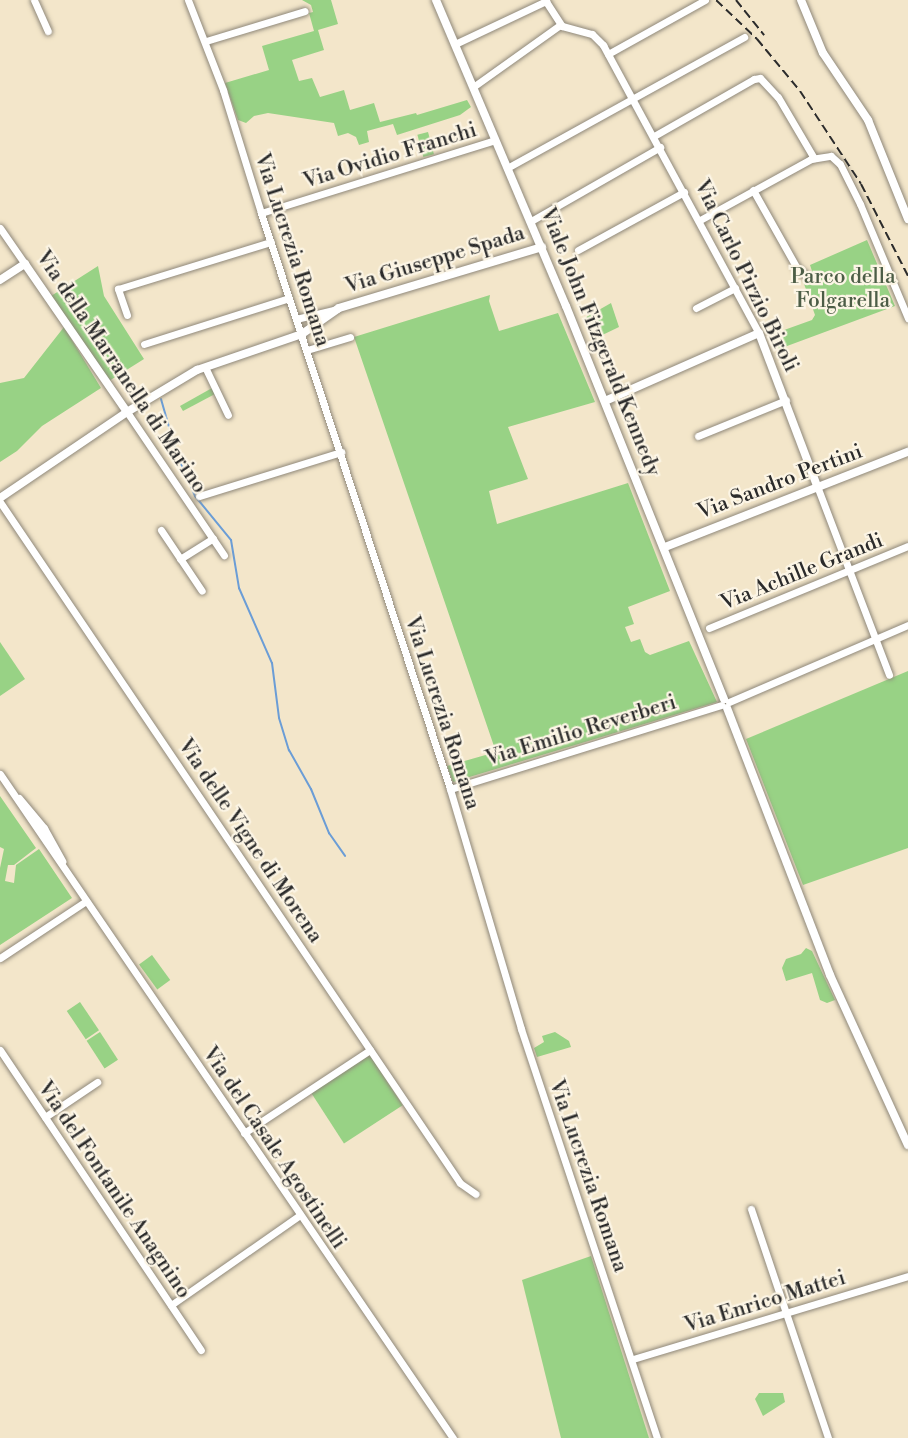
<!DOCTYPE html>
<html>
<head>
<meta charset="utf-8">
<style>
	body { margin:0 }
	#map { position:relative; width:908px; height:1438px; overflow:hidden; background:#f3e6ca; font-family:"Libre Bodoni",serif }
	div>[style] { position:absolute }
	.green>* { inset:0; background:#98d285; transform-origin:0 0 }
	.stream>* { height:2px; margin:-1px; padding:0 1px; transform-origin:1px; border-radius:1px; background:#6b9dd6 }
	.roads { filter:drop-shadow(0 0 2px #8f887a) drop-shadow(0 0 2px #8f887a) }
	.minor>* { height:7px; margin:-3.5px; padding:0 3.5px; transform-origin:3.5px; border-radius:3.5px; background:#fff }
	.tertiary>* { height:8px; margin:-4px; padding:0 4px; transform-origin:4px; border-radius:4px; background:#fff }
	.rail>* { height:2px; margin-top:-1px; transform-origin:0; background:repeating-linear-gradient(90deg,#2b2b2b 0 9px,transparent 0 13.5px) }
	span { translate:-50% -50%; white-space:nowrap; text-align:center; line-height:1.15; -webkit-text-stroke:4.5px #fcf5e5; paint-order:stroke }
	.street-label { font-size:21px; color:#2b2b2b }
	.park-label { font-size:21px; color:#4c5d46 }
</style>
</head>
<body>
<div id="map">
	<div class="green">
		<div style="clip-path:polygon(302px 0,331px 0,338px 24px,318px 30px,324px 50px,292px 60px,299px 81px,312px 78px,320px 97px,344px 90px,350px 110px,374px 103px,380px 122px,416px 113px,417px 115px,467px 100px,471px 107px,460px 115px,397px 135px,393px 124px,367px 131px,369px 142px,359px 145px,356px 137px,348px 133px,338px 136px,334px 123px,268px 113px,254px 116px,246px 123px,238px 120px,225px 83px,269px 70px,262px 46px,314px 31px,309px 13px,313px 12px,311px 5px)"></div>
		<div style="left:428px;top:132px;width:23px;height:11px;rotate:75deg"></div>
		<div style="clip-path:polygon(867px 240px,895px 306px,779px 349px,773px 334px,812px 320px,815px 315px,803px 281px,812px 271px,810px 265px)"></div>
		<div style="clip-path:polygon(98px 266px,104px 296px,144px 359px,109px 381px,51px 296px)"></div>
		<div style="clip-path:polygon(490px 295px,489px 301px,499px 331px,558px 313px,595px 402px,508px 427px,528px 479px,489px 491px,497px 524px,628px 483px,670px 591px,628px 607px,634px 624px,625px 627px,631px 642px,640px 639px,645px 652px,650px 655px,689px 641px,717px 702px,453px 782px,447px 766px,496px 752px,354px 337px)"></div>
		<div style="clip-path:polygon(611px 303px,619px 327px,592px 340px,583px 319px)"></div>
		<div style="clip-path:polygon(64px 327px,101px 388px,42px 426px,17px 451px,0 462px,0 383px,24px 378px)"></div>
		<div style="clip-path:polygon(212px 388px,215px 394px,183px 411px,180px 406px)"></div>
		<div style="clip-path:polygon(0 642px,25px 679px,0 696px)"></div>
		<div style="clip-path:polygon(908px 671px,908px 848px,803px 885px,746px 739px)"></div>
		<div style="clip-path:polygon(0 796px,36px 848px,14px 865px,8px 865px,5px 881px,14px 883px,16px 865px,39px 849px,72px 898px,0 945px,0 868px,4px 849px,0 847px)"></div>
		<div style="clip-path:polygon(806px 948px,812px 951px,835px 1000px,827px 1003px,820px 1000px,812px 973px,786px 981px,782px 968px,786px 959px,801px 954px)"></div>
		<div style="left:152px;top:955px;width:31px;height:16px;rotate:54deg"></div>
		<div style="left:80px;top:1002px;width:34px;height:16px;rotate:56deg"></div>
		<div style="left:100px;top:1032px;width:33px;height:16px;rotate:57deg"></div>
		<div style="clip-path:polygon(555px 1032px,569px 1041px,571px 1047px,537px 1057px,534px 1048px,544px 1042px,542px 1036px)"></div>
		<div style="left:370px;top:1055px;width:60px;height:70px;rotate:57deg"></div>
		<div style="clip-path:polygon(591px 1256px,649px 1438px,561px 1438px,522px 1280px)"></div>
		<div style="clip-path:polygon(759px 1393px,783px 1393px,785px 1402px,763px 1416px,755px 1399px)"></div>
	</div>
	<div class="stream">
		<div style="left:161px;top:399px;width:58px;rotate:74.1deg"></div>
		<div style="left:177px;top:455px;width:45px;rotate:66.3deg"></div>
		<div style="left:195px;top:496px;width:57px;rotate:50.7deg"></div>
		<div style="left:231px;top:540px;width:49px;rotate:80.5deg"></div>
		<div style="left:239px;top:588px;width:82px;rotate:66.3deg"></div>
		<div style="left:272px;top:663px;width:55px;rotate:82.7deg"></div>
		<div style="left:279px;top:718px;width:34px;rotate:73deg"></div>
		<div style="left:289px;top:750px;width:45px;rotate:60.6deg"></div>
		<div style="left:311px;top:789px;width:48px;rotate:67.8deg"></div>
		<div style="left:329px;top:833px;width:28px;rotate:55deg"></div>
	</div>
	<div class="roads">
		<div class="minor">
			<div style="left:34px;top:0;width:34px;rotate:66deg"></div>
			<div style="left:188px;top:0;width:97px;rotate:68.7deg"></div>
			<div style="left:223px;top:90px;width:129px;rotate:72.8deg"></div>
			<div style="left:261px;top:213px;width:606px;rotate:71.83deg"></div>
			<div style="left:450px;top:789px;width:250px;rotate:73.5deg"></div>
			<div style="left:521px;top:1029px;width:431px;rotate:71.6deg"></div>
			<div style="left:545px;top:0;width:31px;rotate:57deg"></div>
			<div style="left:562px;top:26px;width:31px;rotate:15deg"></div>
			<div style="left:592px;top:34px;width:16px;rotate:45deg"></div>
			<div style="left:603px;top:45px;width:328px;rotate:61.6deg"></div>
			<div style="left:206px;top:41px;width:103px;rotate:-16.9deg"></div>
			<div style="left:455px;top:44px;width:101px;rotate:-25.3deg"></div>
			<div style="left:608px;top:54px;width:111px;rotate:-29.1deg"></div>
			<div style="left:473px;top:87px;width:107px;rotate:-35.5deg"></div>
			<div style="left:654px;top:136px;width:115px;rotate:-29.7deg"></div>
			<div style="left:754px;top:79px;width:6px;rotate:-9deg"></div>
			<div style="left:760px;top:78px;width:26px;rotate:47deg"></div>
			<div style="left:778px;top:97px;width:71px;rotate:59.5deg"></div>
			<div style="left:507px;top:168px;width:271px;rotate:-28.9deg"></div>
			<div style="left:753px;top:190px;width:90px;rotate:60.6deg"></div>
			<div style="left:797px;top:268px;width:11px;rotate:41deg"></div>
			<div style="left:261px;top:213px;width:245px;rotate:-17.3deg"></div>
			<div style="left:700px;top:220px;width:127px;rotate:-28.8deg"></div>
			<div style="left:811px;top:159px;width:20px;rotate:-9deg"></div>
			<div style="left:831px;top:156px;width:12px;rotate:42deg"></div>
			<div style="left:840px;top:164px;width:45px;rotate:63.4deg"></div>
			<div style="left:860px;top:204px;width:124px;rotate:67.2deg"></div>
			<div style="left:531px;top:221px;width:149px;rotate:-29.8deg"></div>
			<div style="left:0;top:228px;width:44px;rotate:55.2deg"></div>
			<div style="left:578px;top:250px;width:121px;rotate:-28.7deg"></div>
			<div style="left:696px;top:308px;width:44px;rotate:-27.1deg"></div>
			<div style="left:127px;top:315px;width:28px;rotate:-109deg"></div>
			<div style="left:118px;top:289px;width:160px;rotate:-17.1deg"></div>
			<div style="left:296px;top:319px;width:42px;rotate:-13.7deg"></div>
			<div style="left:144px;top:344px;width:152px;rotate:-17.6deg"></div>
			<div style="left:307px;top:350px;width:45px;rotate:-16.8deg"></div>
			<div style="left:205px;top:367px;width:53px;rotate:64.4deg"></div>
			<div style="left:127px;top:412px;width:173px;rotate:55.9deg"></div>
			<div style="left:698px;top:436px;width:95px;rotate:-22.2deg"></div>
			<div style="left:817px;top:486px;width:202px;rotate:69.1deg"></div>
			<div style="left:199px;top:496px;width:149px;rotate:-17.2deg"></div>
			<div style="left:0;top:502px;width:822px;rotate:55.96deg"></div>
			<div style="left:460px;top:1183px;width:19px;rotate:35deg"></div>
			<div style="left:161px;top:530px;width:73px;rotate:56.1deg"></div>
			<div style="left:180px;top:559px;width:39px;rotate:-32deg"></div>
			<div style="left:709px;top:628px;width:215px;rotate:-22.4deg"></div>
			<div style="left:729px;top:702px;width:195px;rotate:-23.3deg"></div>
			<div style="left:0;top:774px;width:804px;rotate:55.7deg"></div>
			<div style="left:450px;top:789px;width:284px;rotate:-17.2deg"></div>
			<div style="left:19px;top:798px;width:39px;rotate:50deg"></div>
			<div style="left:44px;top:828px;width:38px;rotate:61deg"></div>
			<div style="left:0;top:958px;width:103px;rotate:-33.5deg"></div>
			<div style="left:0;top:1050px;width:361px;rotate:56.2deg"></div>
			<div style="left:45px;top:1117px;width:63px;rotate:-33.9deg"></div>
			<div style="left:244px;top:1133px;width:151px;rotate:-33.4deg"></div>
			<div style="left:751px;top:1209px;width:242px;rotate:71.4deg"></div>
			<div style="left:171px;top:1305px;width:157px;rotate:-34.9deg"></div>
			<div style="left:633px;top:1359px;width:287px;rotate:-16.8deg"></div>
		</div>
		<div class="tertiary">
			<div style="left:436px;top:0;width:332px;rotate:67deg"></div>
			<div style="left:566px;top:306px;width:424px;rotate:68.1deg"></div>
			<div style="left:801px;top:0;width:57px;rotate:67.5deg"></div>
			<div style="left:823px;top:53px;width:81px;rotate:56.1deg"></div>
			<div style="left:868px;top:120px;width:107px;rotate:68deg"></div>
			<div style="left:0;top:280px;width:30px;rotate:-33deg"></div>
			<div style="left:25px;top:264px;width:180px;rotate:55.4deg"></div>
			<div style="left:605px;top:401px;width:168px;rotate:-23.8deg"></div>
			<div style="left:759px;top:333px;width:164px;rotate:69.2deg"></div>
			<div style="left:0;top:498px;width:153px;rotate:-34.1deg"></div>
			<div style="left:127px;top:412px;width:82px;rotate:-31deg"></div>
			<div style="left:197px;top:370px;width:111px;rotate:-18.9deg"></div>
			<div style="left:302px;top:334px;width:45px;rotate:-35.1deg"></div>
			<div style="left:339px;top:308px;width:212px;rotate:-16.7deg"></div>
			<div style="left:665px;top:547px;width:261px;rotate:-21.4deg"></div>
			<div style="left:727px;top:708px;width:286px;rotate:68.9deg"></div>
			<div style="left:830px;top:975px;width:187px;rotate:65.4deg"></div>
		</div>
	</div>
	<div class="rail">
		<div style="left:716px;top:0;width:57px;rotate:43.6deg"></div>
		<div style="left:757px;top:39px;width:67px;rotate:50.4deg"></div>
		<div style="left:800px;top:91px;width:111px;rotate:56.7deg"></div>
		<div style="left:861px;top:184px;width:103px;rotate:62.9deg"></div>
		<div style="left:736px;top:0;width:45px;rotate:51.3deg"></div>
	</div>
	<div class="street-label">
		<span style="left:390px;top:156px;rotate:-17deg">Via Ovidio Franchi</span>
		<span style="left:292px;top:250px;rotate:72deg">Via Lucrezia Romana</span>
		<span style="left:435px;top:260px;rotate:-17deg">Via Giuseppe Spada</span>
		<span style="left:746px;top:276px;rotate:64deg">Via Carlo Pirzio Biroli</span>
		<span style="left:600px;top:342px;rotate:68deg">Viale John Fitzgerald Kennedy</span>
		<span style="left:121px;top:372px;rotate:56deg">Via della Marranella di Marino</span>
		<span style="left:780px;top:482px;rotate:-21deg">Via Sandro Pertini</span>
		<span style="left:802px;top:572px;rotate:-22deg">Via Achille Grandi</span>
		<span style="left:442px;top:713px;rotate:72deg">Via Lucrezia Romana</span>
		<span style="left:581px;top:731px;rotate:-17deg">Via Emilio Reverberi</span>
		<span style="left:250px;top:841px;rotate:56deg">Via delle Vigne di Morena</span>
		<span style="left:274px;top:1148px;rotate:56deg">Via del Casale Agostinelli</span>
		<span style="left:588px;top:1176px;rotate:71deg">Via Lucrezia Romana</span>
		<span style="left:114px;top:1190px;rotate:56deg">Via del Fontanile Anagnino</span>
		<span style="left:765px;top:1302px;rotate:-17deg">Via Enrico Mattei</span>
	</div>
	<div class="park-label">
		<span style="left:843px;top:289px">Parco della<br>Folgarella</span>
	</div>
</div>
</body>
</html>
